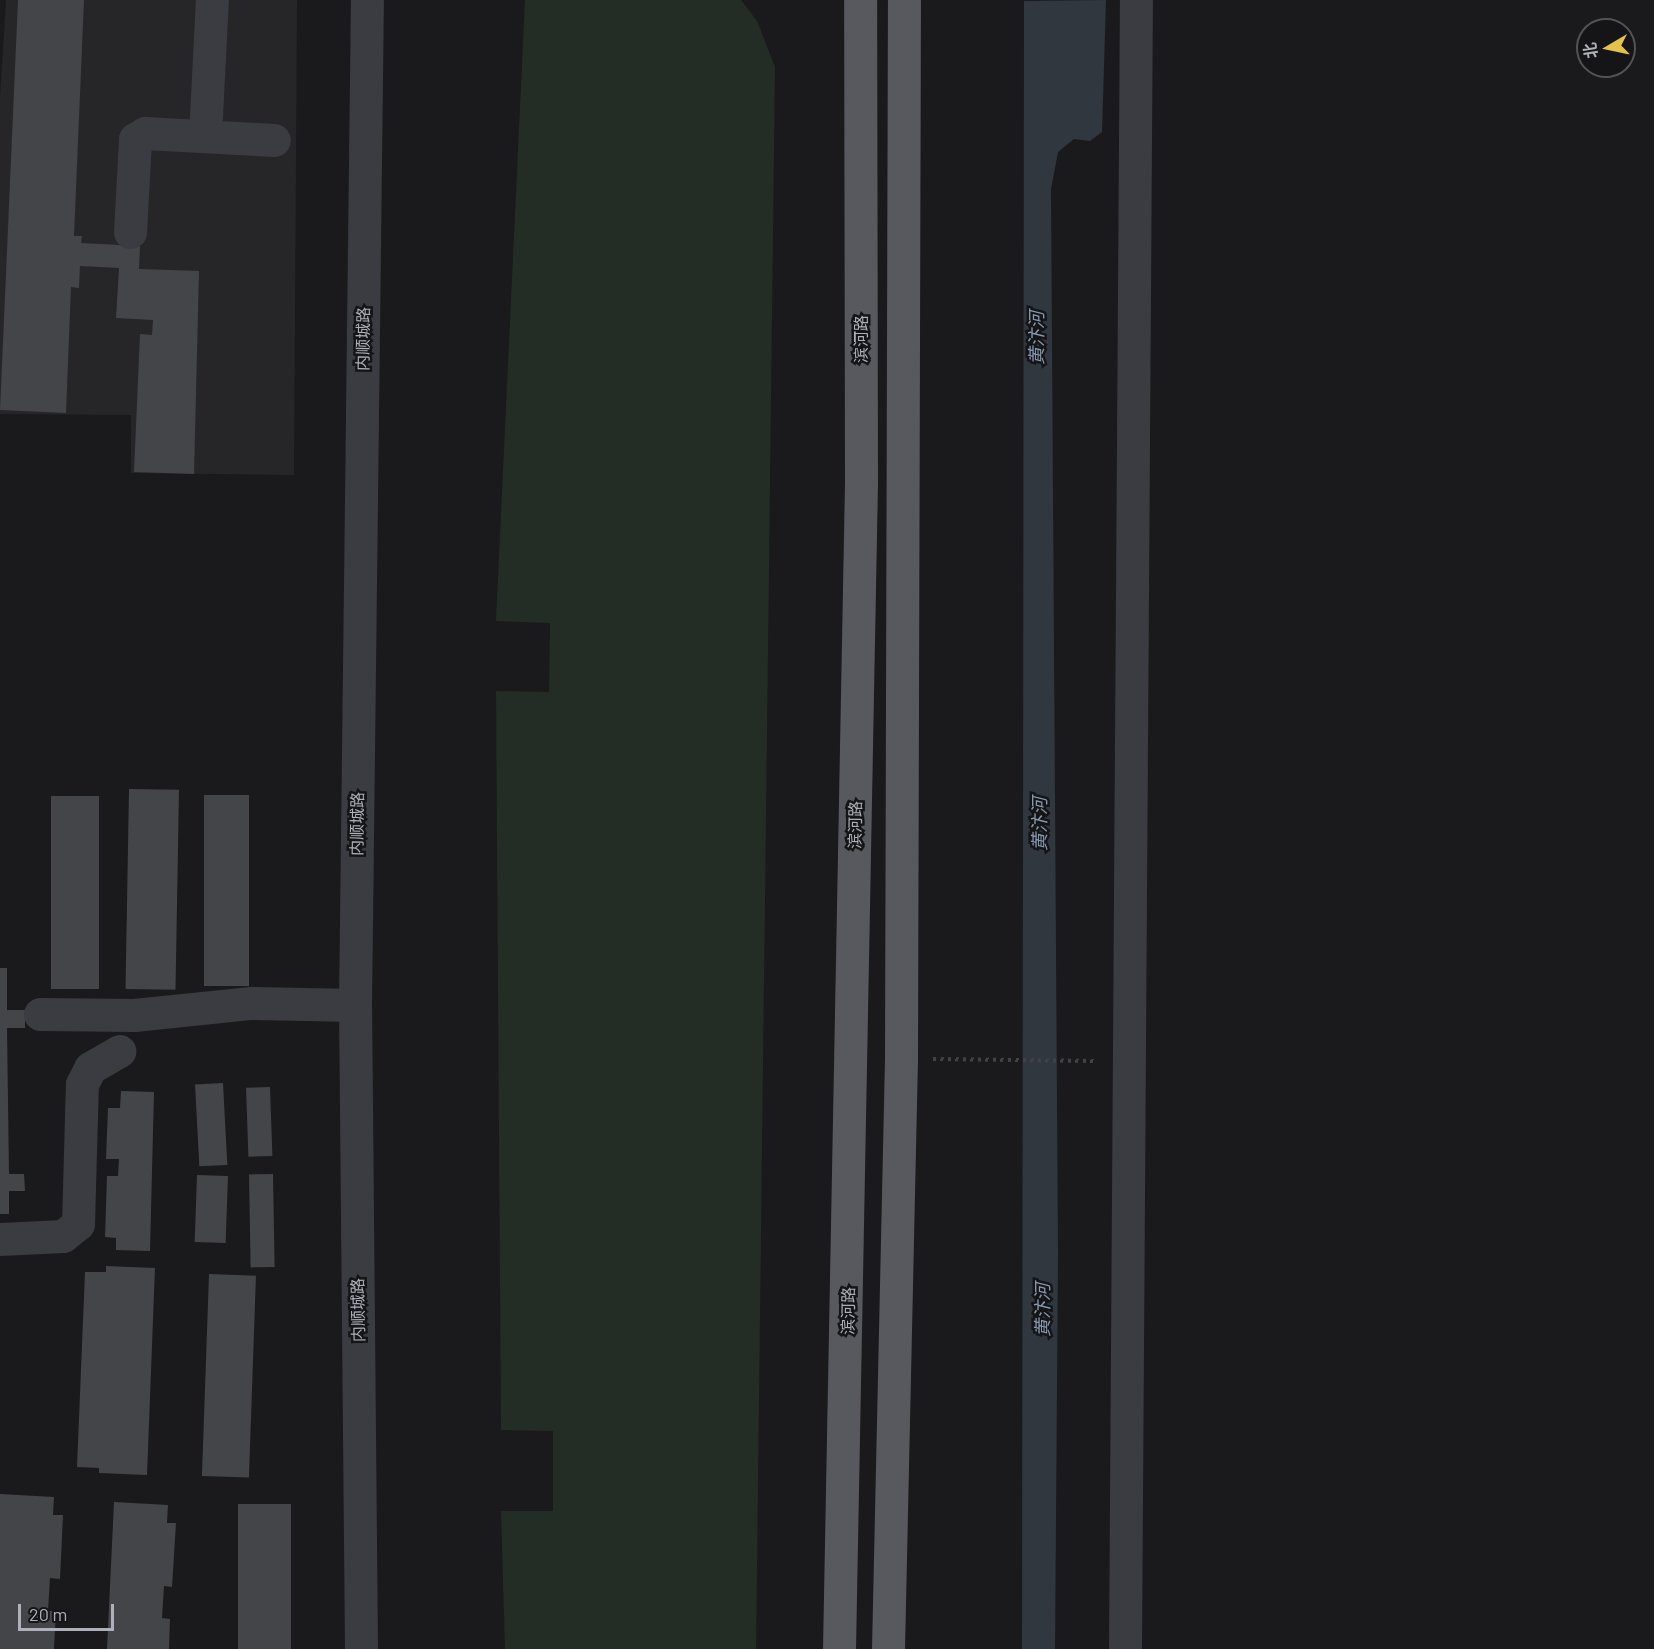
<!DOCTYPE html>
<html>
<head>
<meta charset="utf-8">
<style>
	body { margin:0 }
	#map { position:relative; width:1654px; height:1649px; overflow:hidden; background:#1a1a1c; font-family:Barlow,"Noto Sans SC",sans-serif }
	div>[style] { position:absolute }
	.built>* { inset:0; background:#262629 }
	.green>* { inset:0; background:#242c26 }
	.water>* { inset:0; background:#31373f }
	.building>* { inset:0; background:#444549; transform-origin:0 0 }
	.path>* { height:4px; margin-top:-2px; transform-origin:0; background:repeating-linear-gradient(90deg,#414248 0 3px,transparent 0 7.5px) }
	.minor>* { height:33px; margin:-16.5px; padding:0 16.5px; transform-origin:16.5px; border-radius:16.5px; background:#3b3c41 }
	.major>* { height:33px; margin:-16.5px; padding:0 16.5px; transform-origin:16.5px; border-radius:16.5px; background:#58585f }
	span { translate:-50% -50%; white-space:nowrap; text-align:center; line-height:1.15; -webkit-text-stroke:5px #151517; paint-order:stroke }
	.street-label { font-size:16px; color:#aeb0ba }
	.water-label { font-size:18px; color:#889ab2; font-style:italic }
	.north { position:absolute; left:1576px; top:18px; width:60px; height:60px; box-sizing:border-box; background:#151517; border:2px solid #525358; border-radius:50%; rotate:261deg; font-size:16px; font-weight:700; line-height:24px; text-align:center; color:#aeb0ba }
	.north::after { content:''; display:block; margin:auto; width:21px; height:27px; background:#e3c14b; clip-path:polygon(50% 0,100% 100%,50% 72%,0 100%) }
	.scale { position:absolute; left:18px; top:1604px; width:96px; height:27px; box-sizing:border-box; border:3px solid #aeb0ba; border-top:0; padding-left:8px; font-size:18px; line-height:21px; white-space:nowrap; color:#aeb0ba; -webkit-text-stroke:4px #151517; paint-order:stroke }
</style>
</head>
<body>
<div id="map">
	<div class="built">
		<div style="clip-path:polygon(6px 0,297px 0,294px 475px,131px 473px,131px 415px,0 414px,0 96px)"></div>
	</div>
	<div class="green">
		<div style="clip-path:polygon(525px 0,741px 0,757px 21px,775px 67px,756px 1649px,505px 1649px,501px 1511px,553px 1511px,553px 1431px,501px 1430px,496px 691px,549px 692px,550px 623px,496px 621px)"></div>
	</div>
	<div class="water">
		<div style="clip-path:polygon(1106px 0,1102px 132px,1090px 141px,1074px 139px,1058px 152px,1051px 189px,1058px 1255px,1055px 1649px,1022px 1649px,1024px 1px)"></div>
	</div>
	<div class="building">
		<div style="clip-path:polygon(18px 0,84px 0,74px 236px,82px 236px,81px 243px,140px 246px,139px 269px,199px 271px,194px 474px,134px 472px,140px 334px,152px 335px,153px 320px,116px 318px,119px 268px,80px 266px,79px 288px,71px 287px,66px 413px,0 410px)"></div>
		<div style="left:129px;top:789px;width:50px;height:200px;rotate:1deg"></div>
		<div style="left:204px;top:795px;width:45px;height:191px"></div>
		<div style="left:51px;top:796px;width:48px;height:193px"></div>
		<div style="clip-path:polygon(0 968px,7px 968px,7px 1010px,25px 1010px,25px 1028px,7px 1028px,9px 1174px,24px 1174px,25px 1191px,9px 1191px,9px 1214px,0 1214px)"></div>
		<div style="left:223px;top:1083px;width:82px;height:28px;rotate:87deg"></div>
		<div style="left:270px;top:1087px;width:69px;height:24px;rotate:88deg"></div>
		<div style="clip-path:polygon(121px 1091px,154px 1092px,150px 1251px,116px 1250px,116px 1238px,105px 1237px,107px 1176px,118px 1176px,119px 1159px,106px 1159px,108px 1108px,120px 1108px)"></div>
		<div style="left:273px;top:1174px;width:93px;height:24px;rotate:89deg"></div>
		<div style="left:197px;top:1175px;width:31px;height:67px;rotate:2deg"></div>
		<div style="clip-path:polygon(106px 1266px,155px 1268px,147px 1475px,99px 1473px,99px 1468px,77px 1467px,85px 1272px,106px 1272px)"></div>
		<div style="left:209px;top:1274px;width:47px;height:202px;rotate:2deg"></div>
		<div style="clip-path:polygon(0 1494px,54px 1497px,53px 1515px,63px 1515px,60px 1579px,50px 1578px,48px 1611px,56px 1611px,54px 1649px,0 1649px)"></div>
		<div style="clip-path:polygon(114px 1502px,168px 1505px,167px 1523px,176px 1523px,172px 1587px,164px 1586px,162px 1618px,170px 1619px,169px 1649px,107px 1649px)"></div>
		<div style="left:238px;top:1504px;width:53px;height:145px"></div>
	</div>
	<div class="path">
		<div style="left:933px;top:1059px;width:163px;rotate:0.7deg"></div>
	</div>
	<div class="minor">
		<div style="left:205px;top:136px;width:136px;rotate:-87.1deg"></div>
		<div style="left:130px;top:232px;width:93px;rotate:-86.9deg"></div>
		<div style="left:135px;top:139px;width:12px;rotate:-31deg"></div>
		<div style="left:145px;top:133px;width:129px;rotate:3.1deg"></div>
		<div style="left:40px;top:1014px;width:94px;rotate:0.6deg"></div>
		<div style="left:134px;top:1015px;width:118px;rotate:-5.9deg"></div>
		<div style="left:251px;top:1003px;width:104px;rotate:1.1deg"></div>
		<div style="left:0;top:1239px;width:63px;rotate:-2.7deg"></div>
		<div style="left:63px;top:1236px;width:19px;rotate:-39deg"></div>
		<div style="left:78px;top:1224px;width:140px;rotate:-88.4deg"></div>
		<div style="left:82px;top:1084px;width:18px;rotate:-63deg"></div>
		<div style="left:90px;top:1068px;width:34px;rotate:-30deg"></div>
		<div style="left:361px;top:1649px;width:644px;rotate:-90.53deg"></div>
		<div style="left:355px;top:1005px;width:1005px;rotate:-89.32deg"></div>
		<div style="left:1125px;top:1649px;width:1649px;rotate:-89.62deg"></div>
	</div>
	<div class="major">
		<div style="left:839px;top:1649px;width:1165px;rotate:-88.92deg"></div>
		<div style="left:861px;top:484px;width:484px;rotate:-90.1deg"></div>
		<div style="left:888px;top:1649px;width:590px;rotate:-88.74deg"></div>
		<div style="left:901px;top:1059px;width:1059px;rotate:-89.84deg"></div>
	</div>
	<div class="street-label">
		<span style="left:363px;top:339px;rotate:-89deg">内顺城路</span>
		<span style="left:861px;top:339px;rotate:-90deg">滨河路</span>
		<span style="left:357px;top:824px;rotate:-89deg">内顺城路</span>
		<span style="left:855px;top:825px;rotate:-89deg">滨河路</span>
		<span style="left:358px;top:1310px;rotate:-91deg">内顺城路</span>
		<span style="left:848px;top:1311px;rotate:-89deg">滨河路</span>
	</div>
	<div class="water-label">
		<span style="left:1036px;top:338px;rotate:-90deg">黄汴河</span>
		<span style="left:1039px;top:824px;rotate:-90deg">黄汴河</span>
		<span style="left:1042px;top:1310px;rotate:-90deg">黄汴河</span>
	</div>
	<div class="north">北</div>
	<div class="scale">20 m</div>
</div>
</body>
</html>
